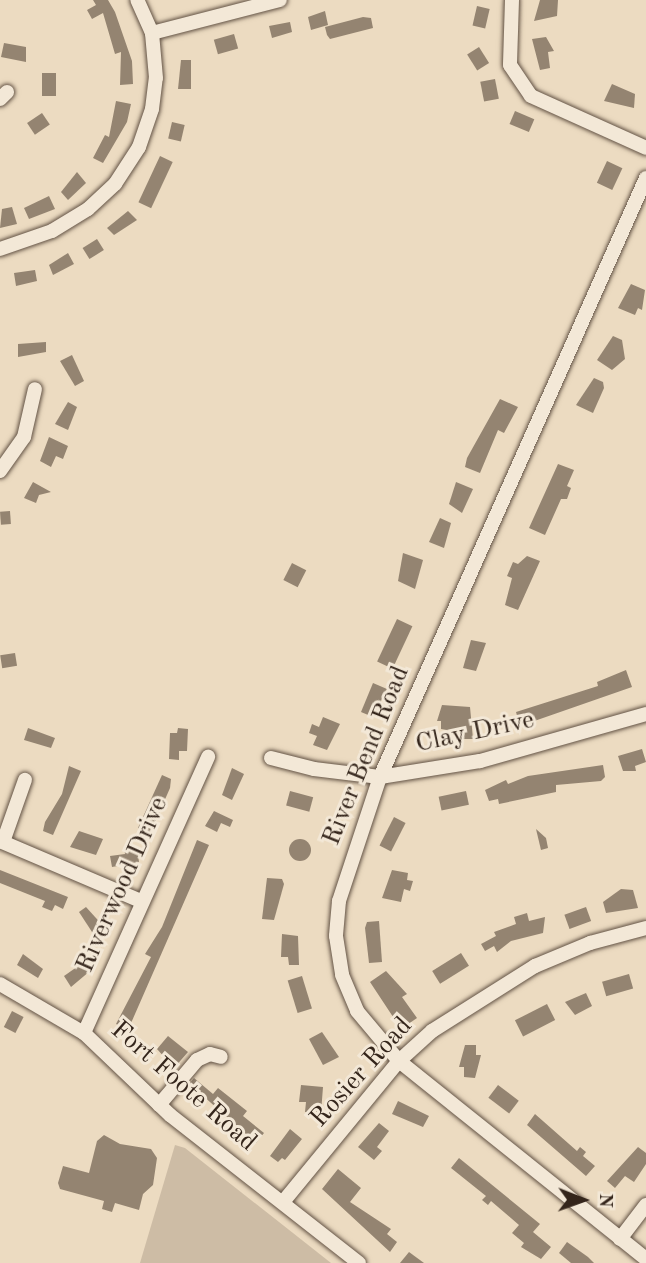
<!DOCTYPE html>
<html>
<head>
<meta charset="utf-8">
<style>
	body { margin:0 }
	#map { position:relative; width:646px; height:1263px; overflow:hidden; background:#ecdbc1; font-family:"Old Standard TT",serif }
	div>[style] { position:absolute }
	.green>* { inset:0; background:#cdbca5 }
	.building>* { inset:0; background:#948471; transform-origin:0 0 }
	.round { border-radius:50% }
	.roads { filter:drop-shadow(0 0 2px #625244) drop-shadow(0 0 2px #625244) }
	.minor>* { height:14px; margin:-7px; padding:0 7px; transform-origin:7px; border-radius:7px; background:#f3e8d7 }
	span { translate:-50% -50%; white-space:nowrap; text-align:center; line-height:1.15; -webkit-text-stroke:6px #f3e8d7; paint-order:stroke }
	.street-label { font-size:26px; color:#34251b }
	.north { position:absolute; left:548px; top:1165px; width:70px; height:70px; -webkit-text-stroke:5px #f3e8d7; paint-order:stroke; rotate:91deg; font-size:19px; font-weight:700; line-height:28px; text-align:center; color:#34251b }
	.north::after { content:''; display:block; margin:auto; width:24px; height:32px; background:#34251b; clip-path:polygon(50% 0,100% 100%,50% 72%,0 100%) }
</style>
</head>
<body>
<div id="map">
	<div class="green">
		<div style="clip-path:polygon(175px 1145px,185px 1148px,331px 1263px,140px 1263px)"></div>
	</div>
	<div class="building">
		<div style="clip-path:polygon(93px 0,108px 0,115px 12px,132px 61px,133px 84px,120px 85px,121px 52px,115px 54px,103px 13px,92px 19px,87px 10px,96px 5px)"></div>
		<div style="clip-path:polygon(540px 0,558px 0,557px 16px,534px 21px)"></div>
		<div style="left:477px;top:6px;width:13px;height:20px;rotate:13deg"></div>
		<div style="clip-path:polygon(325px 11px,328px 25px,311px 30px,308px 17px)"></div>
		<div style="clip-path:polygon(363px 17px,371px 18px,373px 28px,330px 39px,327px 35px,325px 27px)"></div>
		<div style="clip-path:polygon(290px 22px,292px 32px,272px 38px,269px 26px)"></div>
		<div style="left:234px;top:34px;width:15px;height:21px;rotate:74deg"></div>
		<div style="clip-path:polygon(546px 37px,554px 51px,548px 52px,550px 68px,540px 70px,532px 39px)"></div>
		<div style="clip-path:polygon(4px 43px,26px 47px,26px 62px,1px 57px)"></div>
		<div style="left:479px;top:47px;width:19px;height:14px;rotate:58deg"></div>
		<div style="clip-path:polygon(181px 60px,191px 60px,191px 89px,178px 89px)"></div>
		<div style="left:42px;top:73px;width:14px;height:23px"></div>
		<div style="left:495px;top:79px;width:20px;height:15px;rotate:79deg"></div>
		<div style="clip-path:polygon(612px 84px,635px 94px,634px 108px,604px 101px)"></div>
		<div style="clip-path:polygon(116px 101px,131px 104px,127px 122px,103px 163px,93px 158px,105px 135px,109px 137px)"></div>
		<div style="left:515px;top:111px;width:21px;height:14px;rotate:23deg"></div>
		<div style="left:42px;top:113px;width:14px;height:18px;rotate:56deg"></div>
		<div style="left:172px;top:122px;width:13px;height:17px;rotate:13deg"></div>
		<div style="left:160px;top:156px;width:14px;height:51px;rotate:25deg"></div>
		<div style="left:607px;top:161px;width:17px;height:24px;rotate:25deg"></div>
		<div style="clip-path:polygon(77px 172px,86px 183px,68px 200px,61px 192px)"></div>
		<div style="clip-path:polygon(49px 196px,55px 209px,29px 219px,24px 208px)"></div>
		<div style="clip-path:polygon(12px 207px,17px 224px,0 228px,2px 209px)"></div>
		<div style="clip-path:polygon(128px 211px,137px 220px,114px 235px,107px 228px)"></div>
		<div style="left:97px;top:239px;width:13px;height:17px;rotate:58deg"></div>
		<div style="clip-path:polygon(68px 253px,74px 264px,53px 275px,49px 265px)"></div>
		<div style="clip-path:polygon(35px 270px,37px 281px,16px 286px,14px 273px)"></div>
		<div style="clip-path:polygon(631px 284px,645px 290px,642px 310px,638px 308px,635px 315px,618px 308px)"></div>
		<div style="clip-path:polygon(613px 336px,622px 340px,625px 359px,612px 370px,597px 360px)"></div>
		<div style="clip-path:polygon(46px 342px,46px 352px,18px 357px,18px 344px)"></div>
		<div style="clip-path:polygon(72px 355px,84px 381px,75px 386px,60px 361px)"></div>
		<div style="clip-path:polygon(594px 378px,603px 382px,604px 388px,593px 413px,576px 405px)"></div>
		<div style="clip-path:polygon(500px 399px,518px 407px,504px 433px,498px 430px,480px 473px,465px 467px,467px 458px)"></div>
		<div style="clip-path:polygon(68px 402px,77px 407px,68px 430px,55px 424px)"></div>
		<div style="clip-path:polygon(49px 437px,68px 446px,63px 459px,56px 456px,51px 467px,40px 461px)"></div>
		<div style="clip-path:polygon(558px 464px,574px 470px,567px 486px,571px 488px,567px 499px,561px 499px,545px 535px,529px 528px)"></div>
		<div style="clip-path:polygon(33px 482px,51px 492px,39px 495px,36px 503px,24px 498px)"></div>
		<div style="clip-path:polygon(456px 482px,473px 489px,462px 513px,449px 504px)"></div>
		<div style="left:10px;top:511px;width:13px;height:10px;rotate:86deg"></div>
		<div style="clip-path:polygon(440px 518px,451px 523px,444px 548px,429px 542px)"></div>
		<div style="clip-path:polygon(403px 553px,423px 560px,415px 589px,398px 581px)"></div>
		<div style="clip-path:polygon(527px 556px,540px 561px,518px 610px,505px 605px,512px 578px,507px 576px,513px 562px,518px 564px)"></div>
		<div style="left:292px;top:563px;width:16px;height:19px;rotate:27deg"></div>
		<div style="left:397px;top:619px;width:17px;height:47px;rotate:25deg"></div>
		<div style="clip-path:polygon(471px 640px,486px 643px,476px 671px,463px 668px)"></div>
		<div style="left:15px;top:653px;width:13px;height:15px;rotate:81deg"></div>
		<div style="clip-path:polygon(626px 670px,632px 687px,520px 726px,516px 712px,598px 686px,597px 682px)"></div>
		<div style="clip-path:polygon(373px 683px,387px 689px,373px 717px,361px 712px)"></div>
		<div style="clip-path:polygon(442px 705px,470px 707px,473px 739px,458px 739px,458px 732px,441px 729px,441px 721px,437px 721px)"></div>
		<div style="clip-path:polygon(323px 717px,340px 724px,327px 750px,313px 745px,317px 736px,309px 733px,312px 724px,319px 727px)"></div>
		<div style="clip-path:polygon(28px 728px,55px 738px,51px 748px,24px 740px)"></div>
		<div style="clip-path:polygon(178px 728px,188px 729px,187px 751px,179px 751px,179px 760px,169px 759px,170px 733px,177px 733px)"></div>
		<div style="clip-path:polygon(642px 749px,646px 762px,635px 766px,636px 771px,623px 771px,618px 756px)"></div>
		<div style="clip-path:polygon(603px 765px,605px 777px,601px 781px,556px 785px,556px 792px,499px 804px,498px 799px,489px 801px,485px 790px,506px 780px,508px 784px,528px 776px)"></div>
		<div style="clip-path:polygon(69px 766px,81px 771px,53px 835px,43px 831px,45px 822px,62px 794px)"></div>
		<div style="clip-path:polygon(232px 768px,244px 774px,232px 800px,222px 795px)"></div>
		<div style="clip-path:polygon(162px 775px,171px 779px,170px 788px,150px 834px,138px 828px)"></div>
		<div style="left:290px;top:791px;width:24px;height:15px;rotate:15deg"></div>
		<div style="left:466px;top:791px;width:14px;height:28px;rotate:78deg"></div>
		<div style="clip-path:polygon(214px 811px,233px 820px,230px 827px,221px 823px,217px 832px,205px 826px)"></div>
		<div style="left:394px;top:817px;width:13px;height:32px;rotate:27deg"></div>
		<div style="clip-path:polygon(536px 829px,546px 838px,548px 848px,541px 850px)"></div>
		<div style="clip-path:polygon(79px 831px,103px 839px,96px 855px,70px 847px)"></div>
		<div class="round" style="left:289px;top:839px;width:22px;height:22px"></div>
		<div style="clip-path:polygon(197px 840px,209px 845px,128px 1030px,116px 1024px,151px 957px,145px 954px,162px 927px)"></div>
		<div style="clip-path:polygon(124px 848px,138px 854px,139px 862px,112px 867px,110px 856px,125px 854px)"></div>
		<div style="clip-path:polygon(0 870px,68px 897px,63px 909px,55px 905px,52px 911px,42px 907px,45px 901px,0 883px)"></div>
		<div style="clip-path:polygon(392px 870px,408px 873px,407px 880px,413px 881px,410px 891px,404px 889px,401px 902px,382px 898px)"></div>
		<div style="clip-path:polygon(267px 878px,282px 879px,284px 884px,274px 920px,262px 919px)"></div>
		<div style="clip-path:polygon(621px 889px,633px 890px,638px 908px,606px 913px,603px 902px)"></div>
		<div style="clip-path:polygon(86px 907px,105px 928px,94px 935px,79px 912px)"></div>
		<div style="left:586px;top:907px;width:15px;height:23px;rotate:70deg"></div>
		<div style="clip-path:polygon(527px 913px,529px 921px,545px 917px,543px 933px,511px 941px,497px 952px,494px 946px,485px 951px,481px 944px,496px 936px,494px 932px,516px 924px,514px 917px)"></div>
		<div style="clip-path:polygon(379px 921px,382px 962px,369px 963px,365px 928px,367px 922px)"></div>
		<div style="clip-path:polygon(282px 934px,298px 936px,299px 965px,289px 965px,288px 957px,281px 957px)"></div>
		<div style="left:461px;top:953px;width:15px;height:34px;rotate:58deg"></div>
		<div style="clip-path:polygon(23px 954px,43px 969px,38px 978px,17px 965px)"></div>
		<div style="clip-path:polygon(84px 962px,90px 971px,71px 987px,64px 976px)"></div>
		<div style="clip-path:polygon(386px 971px,407px 994px,402px 997px,417px 1018px,401px 1029px,370px 982px)"></div>
		<div style="left:629px;top:974px;width:15px;height:28px;rotate:74deg"></div>
		<div style="left:302px;top:976px;width:34px;height:15px;rotate:73deg"></div>
		<div style="clip-path:polygon(586px 993px,592px 1006px,575px 1015px,565px 1002px)"></div>
		<div style="left:547px;top:1004px;width:18px;height:36px;rotate:63deg"></div>
		<div style="left:12px;top:1011px;width:13px;height:18px;rotate:27deg"></div>
		<div style="clip-path:polygon(322px 1032px,339px 1057px,323px 1065px,309px 1039px)"></div>
		<div style="clip-path:polygon(168px 1036px,188px 1052px,174px 1068px,157px 1049px)"></div>
		<div style="clip-path:polygon(465px 1045px,476px 1045px,476px 1055px,481px 1055px,475px 1078px,464px 1077px,464px 1067px,459px 1067px)"></div>
		<div style="clip-path:polygon(194px 1078px,213px 1094px,218px 1088px,247px 1111px,243px 1116px,264px 1133px,256px 1143px,201px 1094px,198px 1097px,186px 1088px)"></div>
		<div style="clip-path:polygon(301px 1085px,323px 1087px,321px 1113px,305px 1112px,306px 1102px,299px 1102px)"></div>
		<div style="left:498px;top:1085px;width:26px;height:16px;rotate:37deg"></div>
		<div style="clip-path:polygon(398px 1101px,429px 1116px,423px 1127px,392px 1114px)"></div>
		<div style="clip-path:polygon(535px 1114px,577px 1151px,580px 1147px,586px 1152px,583px 1156px,595px 1166px,586px 1176px,527px 1125px)"></div>
		<div style="clip-path:polygon(379px 1123px,389px 1131px,377px 1147px,382px 1151px,374px 1160px,358px 1147px)"></div>
		<div style="clip-path:polygon(290px 1129px,302px 1139px,285px 1160px,282px 1158px,278px 1162px,270px 1156px)"></div>
		<div style="clip-path:polygon(104px 1135px,120px 1144px,151px 1149px,157px 1158px,153px 1185px,143px 1194px,139px 1210px,115px 1203px,112px 1212px,102px 1209px,104px 1201px,60px 1189px,58px 1183px,63px 1166px,89px 1173px,97px 1141px)"></div>
		<div style="clip-path:polygon(638px 1147px,646px 1153px,646px 1164px,634px 1182px,625px 1176px,615px 1188px,607px 1181px)"></div>
		<div style="clip-path:polygon(459px 1158px,540px 1224px,533px 1232px,551px 1247px,541px 1259px,521px 1247px,524px 1243px,512px 1233px,519px 1225px,491px 1201px,488px 1205px,482px 1200px,486px 1196px,451px 1168px)"></div>
		<div style="clip-path:polygon(338px 1169px,361px 1188px,350px 1202px,391px 1229px,387px 1234px,397px 1242px,390px 1252px,322px 1189px)"></div>
		<div style="clip-path:polygon(567px 1242px,588px 1257px,594px 1263px,571px 1263px,559px 1253px)"></div>
		<div style="clip-path:polygon(409px 1252px,424px 1263px,400px 1263px)"></div>
	</div>
	<div class="roads">
		<div class="minor">
			<div style="left:512px;top:0;width:65px;rotate:91.8deg"></div>
			<div style="left:510px;top:65px;width:37px;rotate:56deg"></div>
			<div style="left:531px;top:96px;width:126px;rotate:24.3deg"></div>
			<div style="left:152px;top:33px;width:132px;rotate:-14.5deg"></div>
			<div style="left:0;top:99px;width:10px;rotate:-45deg"></div>
			<div style="left:646px;top:178px;width:655px;rotate:113.94deg"></div>
			<div style="left:380px;top:777px;width:131px;rotate:108.3deg"></div>
			<div style="left:339px;top:901px;width:35px;rotate:95deg"></div>
			<div style="left:336px;top:936px;width:39px;rotate:81deg"></div>
			<div style="left:342px;top:975px;width:39px;rotate:67deg"></div>
			<div style="left:357px;top:1011px;width:65px;rotate:50deg"></div>
			<div style="left:399px;top:1061px;width:317px;rotate:38.7deg"></div>
			<div style="left:0;top:249px;width:55px;rotate:-19.1deg"></div>
			<div style="left:52px;top:231px;width:42px;rotate:-31.4deg"></div>
			<div style="left:88px;top:209px;width:37px;rotate:-43deg"></div>
			<div style="left:115px;top:184px;width:44px;rotate:-57deg"></div>
			<div style="left:139px;top:147px;width:40px;rotate:-71.1deg"></div>
			<div style="left:152px;top:109px;width:31px;rotate:-83deg"></div>
			<div style="left:156px;top:78px;width:45px;rotate:-95.1deg"></div>
			<div style="left:152px;top:33px;width:36px;rotate:-114deg"></div>
			<div style="left:0;top:471px;width:42px;rotate:-54.8deg"></div>
			<div style="left:24px;top:437px;width:49px;rotate:-77.1deg"></div>
			<div style="left:271px;top:758px;width:44px;rotate:14.3deg"></div>
			<div style="left:314px;top:769px;width:66px;rotate:6.9deg"></div>
			<div style="left:380px;top:777px;width:101px;rotate:-9.1deg"></div>
			<div style="left:480px;top:761px;width:173px;rotate:-15.8deg"></div>
			<div style="left:0;top:841px;width:153px;rotate:23.1deg"></div>
			<div style="left:3px;top:842px;width:66px;rotate:-70.5deg"></div>
			<div style="left:0;top:984px;width:97px;rotate:30.3deg"></div>
			<div style="left:84px;top:1033px;width:119px;rotate:43.6deg"></div>
			<div style="left:170px;top:1115px;width:240px;rotate:38.1deg"></div>
			<div style="left:84px;top:1033px;width:303px;rotate:-65.8deg"></div>
			<div style="left:159px;top:1105px;width:59px;rotate:-49.8deg"></div>
			<div style="left:197px;top:1060px;width:14px;rotate:-25deg"></div>
			<div style="left:210px;top:1054px;width:11px;rotate:15deg"></div>
			<div style="left:283px;top:1202px;width:183px;rotate:-50.6deg"></div>
			<div style="left:399px;top:1061px;width:45px;rotate:-42.3deg"></div>
			<div style="left:432px;top:1031px;width:122px;rotate:-32.3deg"></div>
			<div style="left:535px;top:966px;width:60px;rotate:-22.7deg"></div>
			<div style="left:590px;top:943px;width:58px;rotate:-15deg"></div>
			<div style="left:620px;top:1239px;width:43px;rotate:-52.6deg"></div>
		</div>
	</div>
	<div class="street-label">
		<span style="left:475px;top:733px;rotate:-12deg">Clay Drive</span>
		<span style="left:367px;top:756px;rotate:-68deg">River Bend Road</span>
		<span style="left:123px;top:885px;rotate:-66deg">Riverwood Drive</span>
		<span style="left:362px;top:1073px;rotate:-48deg">Rosier Road</span>
		<span style="left:183px;top:1087px;rotate:41deg">Fort Foote Road</span>
	</div>
	<div class="north">N</div>
</div>
</body>
</html>
